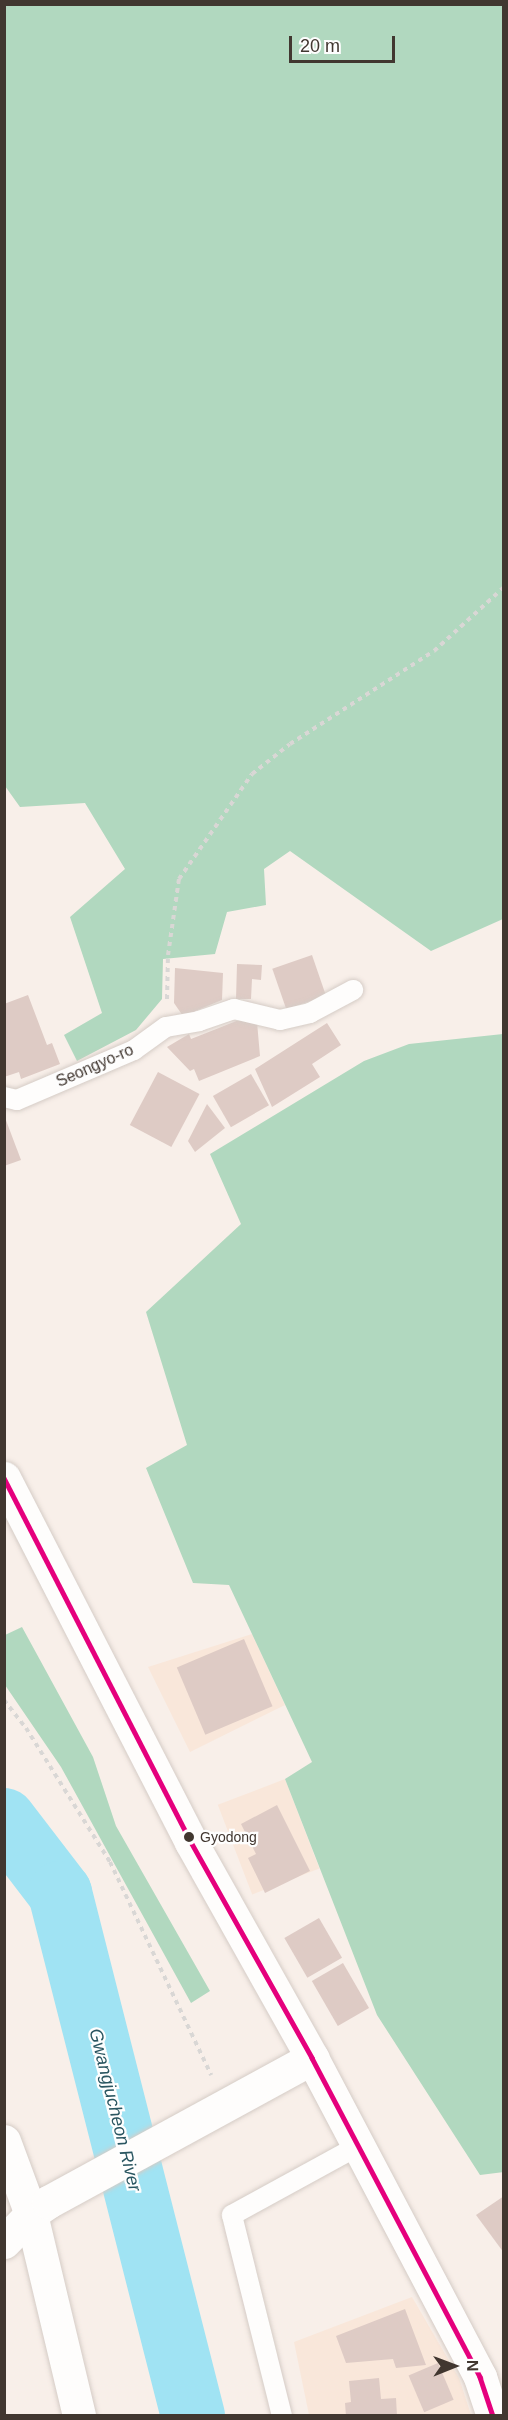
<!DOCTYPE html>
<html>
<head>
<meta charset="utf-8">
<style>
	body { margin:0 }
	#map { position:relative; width:508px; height:2420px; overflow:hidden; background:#f8efe9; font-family:Arial,sans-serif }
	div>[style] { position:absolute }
	.built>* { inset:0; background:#f9e7da; transform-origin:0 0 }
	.forest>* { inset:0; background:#b1d8bf }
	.river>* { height:64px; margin:-32px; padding:0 32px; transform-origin:32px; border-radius:32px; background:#a0e3f3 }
	.building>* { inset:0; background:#decbc5; transform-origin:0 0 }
	.path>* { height:4px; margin-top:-2px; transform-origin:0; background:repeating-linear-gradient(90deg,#d9d7d5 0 4.5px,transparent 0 9px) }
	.roads { filter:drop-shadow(0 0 2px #d5ccc6) drop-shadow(0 0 2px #d5ccc6) }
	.lane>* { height:20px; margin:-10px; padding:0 10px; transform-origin:10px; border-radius:10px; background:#fefdfc }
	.street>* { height:33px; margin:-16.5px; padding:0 16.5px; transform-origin:16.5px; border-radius:16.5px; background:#fefdfc }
	.bus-1>* { height:4.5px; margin:-2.25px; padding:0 2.25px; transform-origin:2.25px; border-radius:2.25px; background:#e5007d }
	.dots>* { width:16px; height:16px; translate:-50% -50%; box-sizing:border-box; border:3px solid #fefefe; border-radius:50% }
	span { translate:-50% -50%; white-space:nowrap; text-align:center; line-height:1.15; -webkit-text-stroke:4.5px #fefefe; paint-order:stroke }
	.bus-label { font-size:14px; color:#413730 }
	.left { translate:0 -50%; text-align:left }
	.street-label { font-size:16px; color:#413730 }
	.water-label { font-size:18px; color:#2a5661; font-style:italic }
	.frame { position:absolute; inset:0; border:6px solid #413730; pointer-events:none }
	.north { position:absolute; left:424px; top:2336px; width:60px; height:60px; -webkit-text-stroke:4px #fefefe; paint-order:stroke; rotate:89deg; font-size:16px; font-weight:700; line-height:24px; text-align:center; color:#413730 }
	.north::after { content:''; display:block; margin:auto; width:21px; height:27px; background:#413730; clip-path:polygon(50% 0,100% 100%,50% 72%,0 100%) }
	.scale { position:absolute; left:289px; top:36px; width:106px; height:27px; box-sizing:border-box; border:3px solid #413730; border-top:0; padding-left:8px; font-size:18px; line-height:21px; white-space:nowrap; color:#413730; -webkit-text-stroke:4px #fefefe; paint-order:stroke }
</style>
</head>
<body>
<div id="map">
	<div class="built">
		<div style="clip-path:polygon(252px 1634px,285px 1705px,190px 1752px,148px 1667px)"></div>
		<div style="left:285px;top:1779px;width:96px;height:72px;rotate:69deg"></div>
		<div style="clip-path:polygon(412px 2297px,459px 2378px,471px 2415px,309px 2415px,294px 2342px)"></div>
	</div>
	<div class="forest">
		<div style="clip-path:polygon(5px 4px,503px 5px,503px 919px,431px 951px,290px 851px,264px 869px,266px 905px,227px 912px,215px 954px,163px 959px,162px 999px,136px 1030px,77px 1061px,64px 1035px,102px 1013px,70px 917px,125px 869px,85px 803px,20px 807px,5px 786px)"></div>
		<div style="clip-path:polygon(503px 1034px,504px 2172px,480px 2175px,377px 2015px,285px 1779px,312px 1762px,229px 1585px,193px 1583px,146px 1468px,187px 1445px,146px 1312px,241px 1224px,210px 1154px,364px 1061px,409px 1044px)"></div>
		<div style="clip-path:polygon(22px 1627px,93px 1757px,116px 1826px,210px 1991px,191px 2003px,61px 1767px,5px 1685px,5px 1635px)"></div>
	</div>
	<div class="river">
		<div style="left:4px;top:1820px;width:92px;rotate:52.5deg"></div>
		<div style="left:60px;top:1893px;width:540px;rotate:75.73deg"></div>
	</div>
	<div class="building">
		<div style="left:312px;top:955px;width:43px;height:42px;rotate:71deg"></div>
		<div style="clip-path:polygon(237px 964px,262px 965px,261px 980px,252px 979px,251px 999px,236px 999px)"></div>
		<div style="clip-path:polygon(175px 968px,223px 973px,222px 1000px,183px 1016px,174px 1003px)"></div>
		<div style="clip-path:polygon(28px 995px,47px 1045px,52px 1043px,60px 1064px,21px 1079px,19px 1072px,4px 1077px,4px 1004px)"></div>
		<div style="clip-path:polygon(244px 1018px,257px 1022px,260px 1056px,199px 1081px,194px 1069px,190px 1071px,167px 1047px,189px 1034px,191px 1039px)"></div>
		<div style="clip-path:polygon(327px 1023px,341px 1045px,312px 1064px,320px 1077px,272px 1107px,255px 1069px)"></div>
		<div style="left:158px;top:1072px;width:47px;height:60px;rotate:28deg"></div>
		<div style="left:251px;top:1074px;width:36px;height:44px;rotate:60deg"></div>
		<div style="clip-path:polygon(207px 1104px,225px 1128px,195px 1152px,188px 1141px)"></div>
		<div style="clip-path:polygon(4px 1115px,21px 1160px,4px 1166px)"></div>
		<div style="left:244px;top:1639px;width:73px;height:73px;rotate:67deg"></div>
		<div style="clip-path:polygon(277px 1805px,310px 1871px,265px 1893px,248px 1858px,256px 1854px,241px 1824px)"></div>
		<div style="left:319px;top:1918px;width:46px;height:40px;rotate:60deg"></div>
		<div style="left:343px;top:1963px;width:52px;height:36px;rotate:60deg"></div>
		<div style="clip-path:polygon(504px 2196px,504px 2253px,476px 2215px)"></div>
		<div style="clip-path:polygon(405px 2309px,426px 2365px,396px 2368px,393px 2359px,346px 2363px,336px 2336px)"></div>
		<div style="left:438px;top:2363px;width:40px;height:32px;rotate:67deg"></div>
		<div style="clip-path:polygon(379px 2378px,381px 2399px,396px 2398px,397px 2416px,346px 2416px,345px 2403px,351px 2402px,349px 2381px)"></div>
	</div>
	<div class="path">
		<div style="left:167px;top:999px;width:44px;rotate:-88.7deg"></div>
		<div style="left:168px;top:955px;width:77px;rotate:-81.8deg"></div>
		<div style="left:179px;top:879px;width:128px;rotate:-55.2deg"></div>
		<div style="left:252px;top:774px;width:48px;rotate:-38.3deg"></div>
		<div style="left:290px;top:744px;width:171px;rotate:-32.9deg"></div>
		<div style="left:434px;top:651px;width:95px;rotate:-42.4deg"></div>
		<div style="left:4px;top:1700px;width:36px;rotate:52deg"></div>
		<div style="left:26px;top:1728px;width:158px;rotate:57.9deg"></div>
		<div style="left:110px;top:1862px;width:236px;rotate:64.6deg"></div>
	</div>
	<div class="roads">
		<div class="lane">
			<div style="left:4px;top:1097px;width:13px;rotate:13deg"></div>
			<div style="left:17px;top:1100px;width:127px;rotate:-23.1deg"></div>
			<div style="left:134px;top:1050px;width:39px;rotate:-36deg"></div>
			<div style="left:166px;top:1027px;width:34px;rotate:-10deg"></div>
			<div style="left:199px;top:1021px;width:37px;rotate:-19deg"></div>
			<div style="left:234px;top:1009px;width:47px;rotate:13.4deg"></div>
			<div style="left:280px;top:1020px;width:31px;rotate:-13deg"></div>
			<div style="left:310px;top:1013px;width:49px;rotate:-28.1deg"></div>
			<div style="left:282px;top:2416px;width:207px;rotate:-104deg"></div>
			<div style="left:232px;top:2215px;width:144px;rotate:-28.7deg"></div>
		</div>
		<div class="street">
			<div style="left:4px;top:1478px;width:409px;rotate:62.8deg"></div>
			<div style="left:191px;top:1842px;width:248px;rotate:60.7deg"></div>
			<div style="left:312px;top:2058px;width:361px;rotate:62.2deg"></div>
			<div style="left:480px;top:2377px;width:41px;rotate:71.6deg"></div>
			<div style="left:4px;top:2141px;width:78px;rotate:69.7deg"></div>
			<div style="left:31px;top:2214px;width:208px;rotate:76.6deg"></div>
			<div style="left:4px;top:2242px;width:39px;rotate:-46deg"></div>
			<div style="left:31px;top:2214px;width:21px;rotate:-35deg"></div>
			<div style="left:48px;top:2202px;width:301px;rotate:-28.6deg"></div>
		</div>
	</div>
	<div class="bus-1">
		<div style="left:4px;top:1478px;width:409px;rotate:62.8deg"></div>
		<div style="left:191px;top:1842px;width:248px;rotate:60.7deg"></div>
		<div style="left:312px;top:2058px;width:361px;rotate:62.2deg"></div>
		<div style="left:480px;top:2377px;width:41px;rotate:71.6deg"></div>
	</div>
	<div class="dots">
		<div style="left:189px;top:1837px;background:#413730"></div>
	</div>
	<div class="bus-label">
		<span class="left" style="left:200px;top:1837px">Gyodong</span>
	</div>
	<div class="street-label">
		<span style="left:95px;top:1066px;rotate:-24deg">Seongyo-ro</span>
	</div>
	<div class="water-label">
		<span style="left:115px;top:2110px;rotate:76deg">Gwangjucheon River</span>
	</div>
	<div class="frame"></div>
	<div class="north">N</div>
	<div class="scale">20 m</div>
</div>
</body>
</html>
